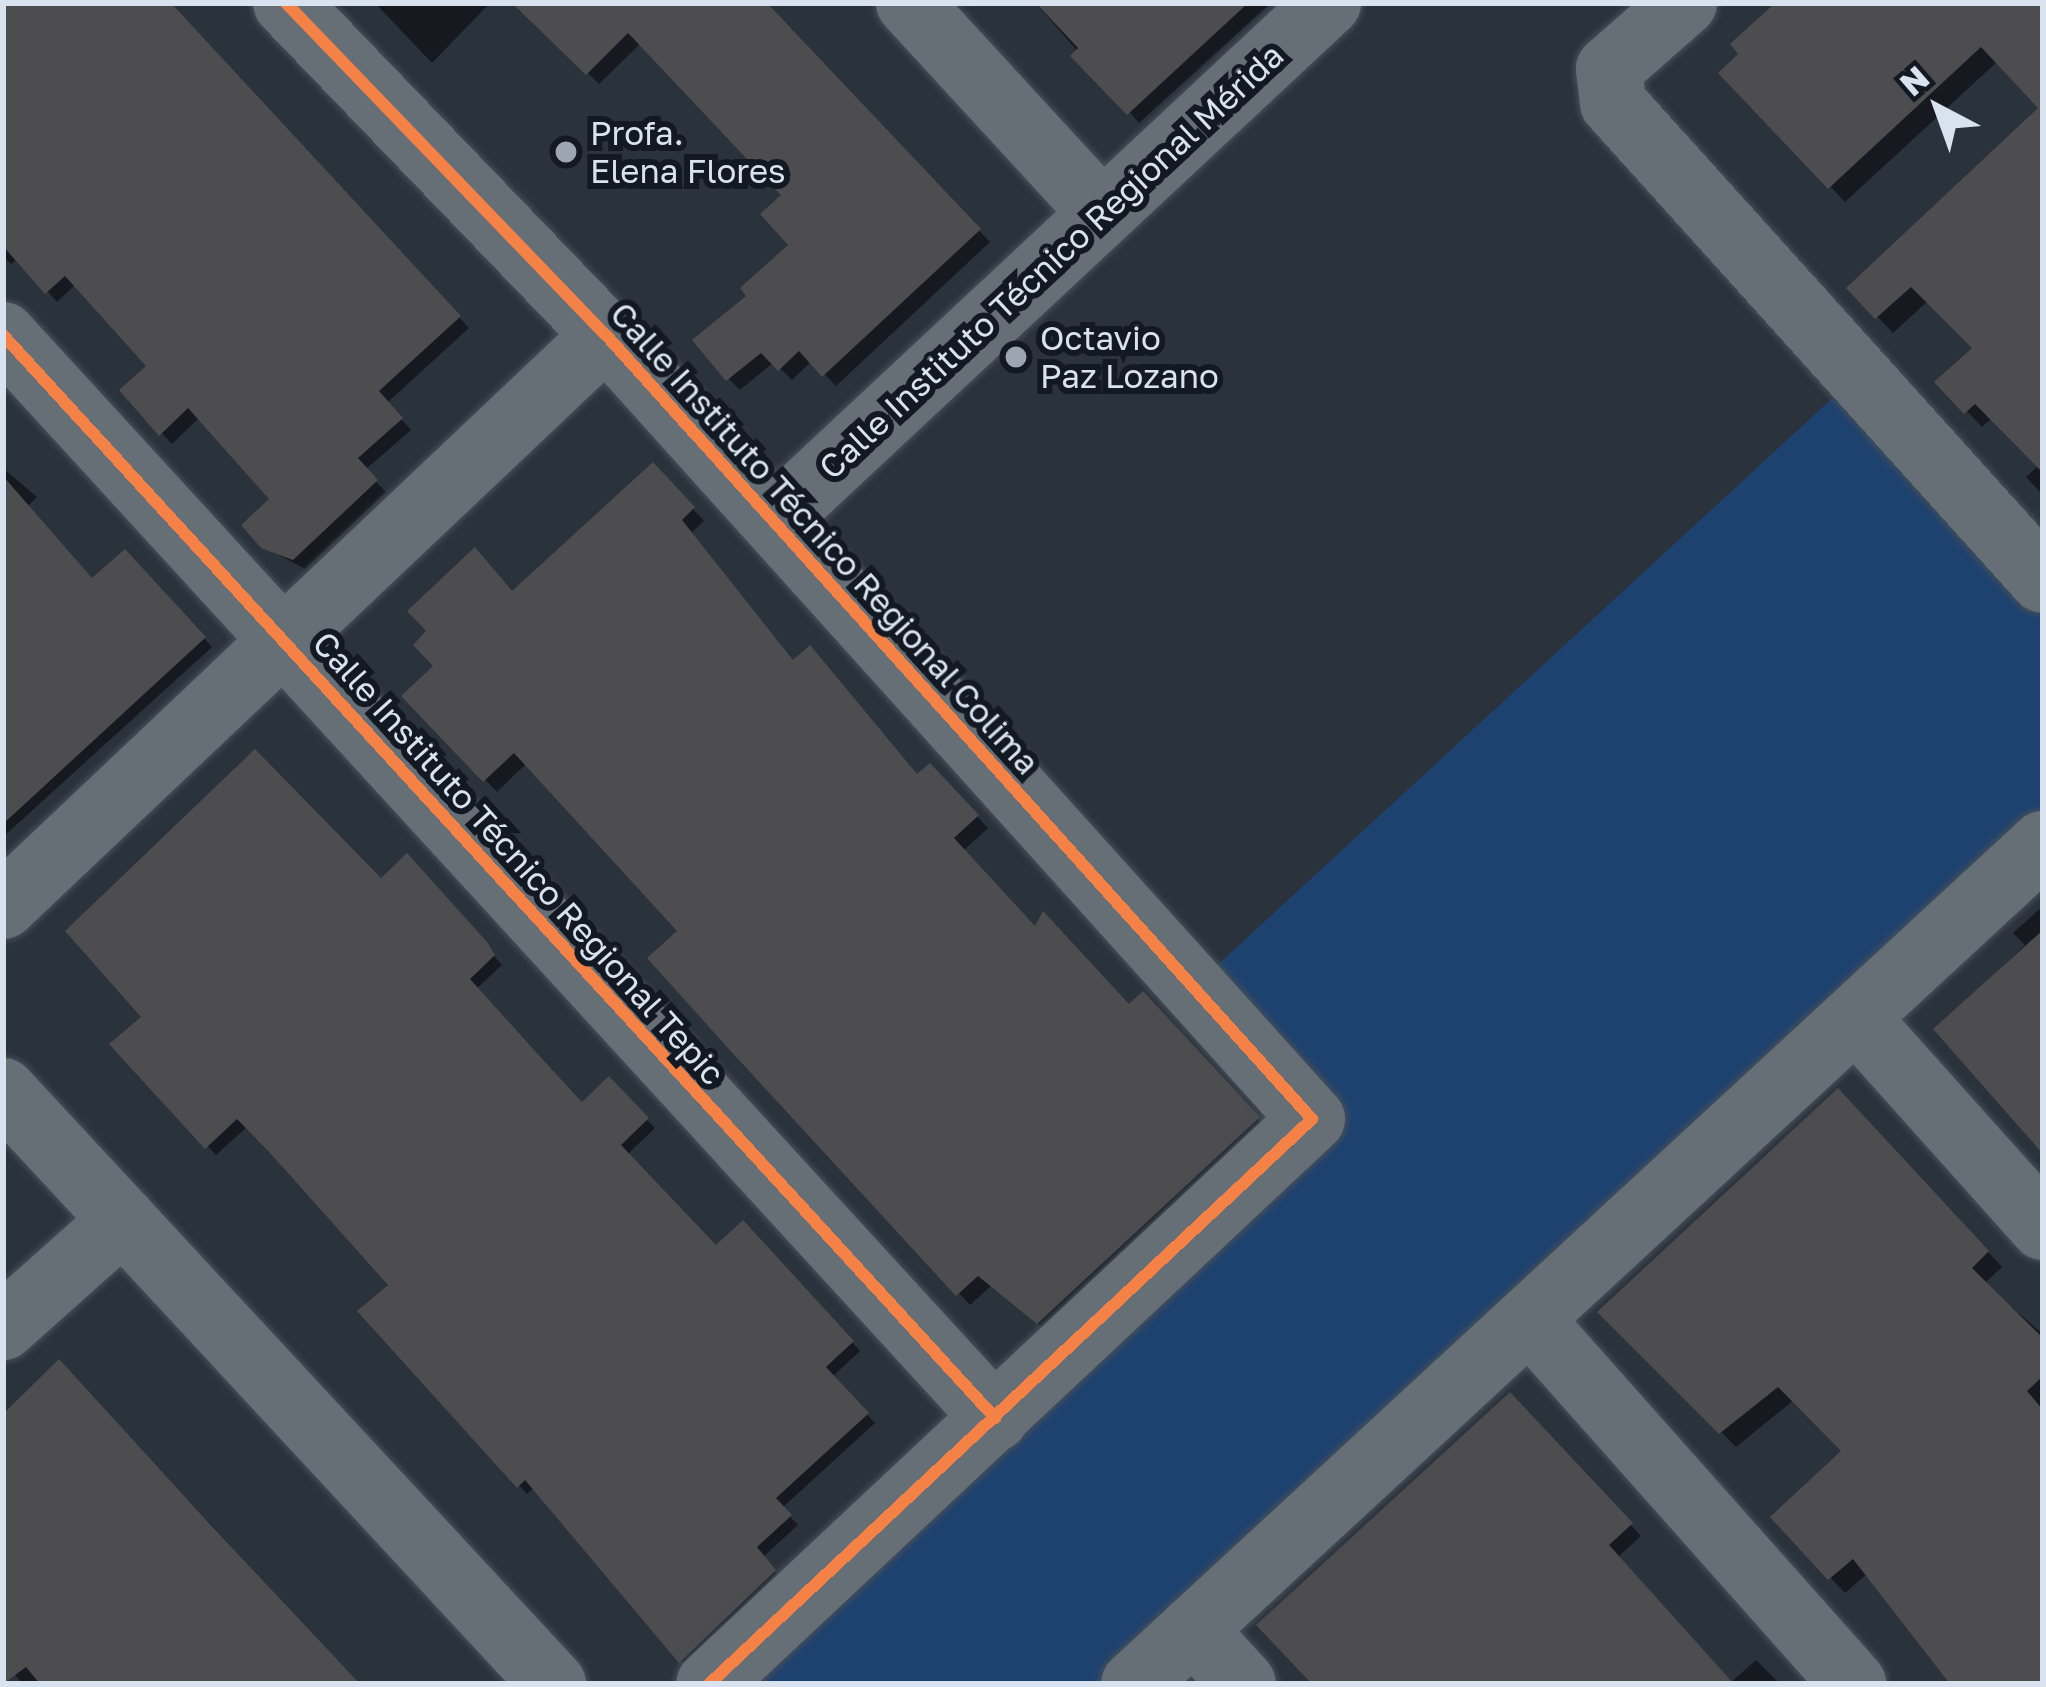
<!DOCTYPE html>
<html>
<head>
<meta charset="utf-8">
<style>
	body { margin:0 }
	#map { position:relative; width:2046px; height:1687px; overflow:hidden; background:#2a323c; font-family:"Golos Text",sans-serif }
	div>[style] { position:absolute }
	.green>* { inset:0; background:#1e426f }
	.shadow>* { inset:0; background:#0007 }
	.building>* { inset:0; background:#4d4d50 }
	.roads { filter:drop-shadow(0 0 3px #474f58) drop-shadow(0 0 3px #474f58) }
	.minor>* { height:66px; margin:-33px; padding:0 33px; transform-origin:33px; border-radius:33px; background:#666e76 }
	.tertiary>* { height:66px; margin:-33px; padding:0 33px; transform-origin:33px; border-radius:33px; background:#666e76 }
	.cycleway>* { height:12px; margin:-6px; padding:0 6px; transform-origin:6px; border-radius:6px; background:#f48246 }
	.dots>* { width:33px; height:33px; translate:-50% -50%; box-sizing:border-box; border:6px solid #121922; border-radius:50% }
	span { translate:-50% -50%; white-space:nowrap; text-align:center; line-height:1.15; -webkit-text-stroke:12px #121922; paint-order:stroke }
	.poi-label { font-size:33px; color:#d9e3f0 }
	.left { translate:0 -50%; text-align:left }
	.street-label { font-size:33px; color:#d9e3f0 }
	.frame { position:absolute; inset:0; border:6px solid #d9e3f0; pointer-events:none }
	.north { position:absolute; left:1878px; top:48px; width:120px; height:120px; -webkit-text-stroke:9px #121922; paint-order:stroke; rotate:319deg; font-size:33px; font-weight:700; line-height:48px; text-align:center; color:#d9e3f0 }
	.north::after { content:''; display:block; margin:auto; width:42px; height:54px; background:#d9e3f0; clip-path:polygon(50% 0,100% 100%,50% 72%,0 100%) }
</style>
</head>
<body>
<div id="map">
	<div class="green">
		<div style="clip-path:polygon(1850px 382px,2043px 592px,2043px 837px,1125px 1684px,716px 1684px,1327px 1124px,1199px 982px)"></div>
	</div>
	<div class="shadow">
		<div style="clip-path:polygon(3px 3px,167px 3px,469px 328px,387px 403px,411px 430px,365px 470px,386px 492px,305px 569px,263px 546px,273px 499px,200px 417px,172px 444px,123px 391px,151px 367px,76px 284px,57px 302px,18px 258px,11px 264px,3px 256px)"></div>
		<div style="clip-path:polygon(375px 3px,490px 3px,432px 63px)"></div>
		<div style="clip-path:polygon(516px 3px,765px 3px,990px 242px,836px 386px,812px 361px,792px 380px,774px 362px,740px 390px,729px 379px,792px 245px,786px 196px,641px 43px,599px 84px)"></div>
		<div style="clip-path:polygon(1036px 3px,1271px 3px,1139px 123px)"></div>
		<div style="clip-path:polygon(1780px 3px,2030px 3px,2043px 16px,2043px 495px,2026px 477px,2039px 465px,1993px 417px,1982px 427px,1939px 382px,1976px 348px,1929px 300px,1893px 333px,1850px 288px,2042px 108px,1998px 61px,1845px 202px,1722px 73px)"></div>
		<div style="clip-path:polygon(653px 466px,704px 521px,691px 533px,794px 662px,918px 777px,930px 767px,988px 828px,963px 851px,1036px 930px,1129px 1008px,1143px 996px,1269px 1130px,1050px 1334px,992px 1285px,970px 1305px,651px 958px,681px 931px,527px 763px,497px 792px,405px 696px)"></div>
		<div style="clip-path:polygon(3px 468px,37px 497px,27px 507px,92px 581px,125px 553px,212px 647px,3px 837px)"></div>
		<div style="clip-path:polygon(407px 857px,502px 965px,476px 989px,582px 1106px,609px 1080px,655px 1128px,627px 1155px,716px 1249px,743px 1224px,860px 1351px,832px 1377px,875px 1423px,782px 1508px,798px 1525px,763px 1557px,782px 1580px,690px 1670px,535px 1487px,527px 1494px,361px 1311px,392px 1285px,248px 1126px,216px 1155px,114px 1045px,381px 882px)"></div>
		<div style="clip-path:polygon(2043px 906px,2043px 1154px,1937px 1029px,2025px 945px,2013px 933px)"></div>
		<div style="clip-path:polygon(1852px 1106px,2002px 1267px,1984px 1284px,2043px 1334px,2043px 1668px,2021px 1684px,1955px 1684px,1868px 1573px,1845px 1593px,1774px 1518px,1845px 1451px,1794px 1400px,1736px 1447px,1601px 1312px)"></div>
		<div style="clip-path:polygon(84px 1388px,359px 1684px,23px 1684px,3px 1662px,3px 1416px)"></div>
		<div style="clip-path:polygon(1510px 1396px,1641px 1536px,1617px 1558px,1730px 1683px,1756px 1660px,1780px 1684px,1316px 1684px)"></div>
	</div>
	<div class="building">
		<div style="clip-path:polygon(3px 3px,171px 3px,461px 316px,379px 391px,403px 418px,358px 458px,378px 480px,293px 560px,261px 548px,241px 525px,269px 499px,188px 408px,159px 436px,119px 390px,146px 366px,65px 276px,45px 294px,3px 246px)"></div>
		<div style="clip-path:polygon(512px 3px,767px 3px,981px 229px,822px 377px,799px 351px,778px 371px,761px 353px,726px 381px,692px 340px,746px 296px,740px 288px,788px 245px,760px 214px,781px 195px,628px 33px,586px 75px)"></div>
		<div style="clip-path:polygon(1036px 3px,1248px 3px,1127px 115px,1070px 56px,1078px 48px)"></div>
		<div style="clip-path:polygon(1775px 3px,2043px 3px,2043px 473px,1975px 404px,1964px 414px,1934px 382px,1972px 348px,1911px 287px,1875px 319px,1846px 288px,2038px 108px,1981px 47px,1828px 189px,1718px 73px,1738px 54px,1730px 44px)"></div>
		<div style="clip-path:polygon(653px 462px,695px 507px,682px 520px,793px 660px,810px 645px,917px 774px,930px 763px,979px 815px,954px 838px,1035px 926px,1043px 911px,1129px 1004px,1143px 991px,1260px 1117px,1037px 1324px,978px 1276px,956px 1296px,728px 1048px,647px 958px,677px 931px,514px 753px,483px 782px,401px 696px,433px 666px,413px 645px,426px 631px,407px 611px,475px 547px,512px 591px)"></div>
		<div style="clip-path:polygon(3px 476px,92px 578px,125px 549px,206px 637px,3px 824px)"></div>
		<div style="clip-path:polygon(255px 749px,381px 878px,407px 853px,487px 942px,495px 955px,470px 979px,544px 1061px,582px 1102px,609px 1076px,649px 1118px,621px 1145px,716px 1245px,743px 1220px,854px 1341px,826px 1367px,869px 1413px,776px 1498px,792px 1515px,757px 1547px,776px 1570px,679px 1663px,525px 1480px,517px 1488px,357px 1311px,388px 1285px,271px 1154px,237px 1119px,205px 1149px,109px 1044px,141px 1017px,65px 931px)"></div>
		<div style="clip-path:polygon(2043px 930px,2043px 1154px,1933px 1029px)"></div>
		<div style="clip-path:polygon(1838px 1088px,1989px 1251px,1972px 1268px,2043px 1338px,2043px 1376px,2027px 1391px,2043px 1410px,2043px 1684px,1950px 1684px,1853px 1559px,1828px 1580px,1770px 1517px,1841px 1451px,1778px 1387px,1719px 1434px,1597px 1312px)"></div>
		<div style="clip-path:polygon(59px 1359px,208px 1522px,360px 1684px,40px 1684px,26px 1667px,3px 1684px,3px 1414px)"></div>
		<div style="clip-path:polygon(1510px 1392px,1633px 1523px,1609px 1545px,1734px 1684px,1312px 1684px,1256px 1625px)"></div>
	</div>
	<div class="roads">
		<div class="minor">
			<div style="left:286px;top:3px;width:461px;rotate:46.1deg"></div>
			<div style="left:606px;top:335px;width:1055px;rotate:48deg"></div>
			<div style="left:1312px;top:1119px;width:826px;rotate:136.86deg"></div>
			<div style="left:909px;top:3px;width:285px;rotate:47.4deg"></div>
			<div style="left:1684px;top:3px;width:100px;rotate:138.7deg"></div>
			<div style="left:1609px;top:69px;width:34px;rotate:83deg"></div>
			<div style="left:1613px;top:103px;width:642px;rotate:47.97deg"></div>
			<div style="left:3px;top:335px;width:1469px;rotate:47.51deg"></div>
			<div style="left:774px;top:520px;width:758px;rotate:-43.02deg"></div>
			<div style="left:3px;top:906px;width:830px;rotate:-43.44deg"></div>
			<div style="left:1858px;top:1020px;width:278px;rotate:48.2deg"></div>
			<div style="left:1532px;top:1322px;width:484px;rotate:48.4deg"></div>
			<div style="left:3px;top:1327px;width:161px;rotate:-41.7deg"></div>
			<div style="left:1193px;top:1629px;width:74px;rotate:47.7deg"></div>
			<div style="left:1134px;top:1684px;width:1238px;rotate:-42.74deg"></div>
		</div>
		<div class="tertiary">
			<div style="left:3px;top:1091px;width:809px;rotate:47.15deg"></div>
		</div>
	</div>
	<div class="cycleway">
		<div style="left:286px;top:3px;width:461px;rotate:46.1deg"></div>
		<div style="left:606px;top:335px;width:1055px;rotate:48deg"></div>
		<div style="left:1312px;top:1119px;width:826px;rotate:136.86deg"></div>
		<div style="left:3px;top:335px;width:1469px;rotate:47.51deg"></div>
	</div>
	<div class="dots">
		<div style="left:566px;top:152px;background:#9ca5b1"></div>
		<div style="left:1016px;top:357px;background:#9ca5b1"></div>
	</div>
	<div class="poi-label">
		<span class="left" style="left:590px;top:152px">Profa.<br>Elena Flores</span>
		<span class="left" style="left:1040px;top:357px">Octavio<br>Paz Lozano</span>
	</div>
	<div class="street-label">
		<span style="left:1051px;top:261px;rotate:-43deg">Calle Instituto Técnico Regional Mérida</span>
		<span style="left:825px;top:538px;rotate:48deg">Calle Instituto Técnico Regional Colima</span>
		<span style="left:519px;top:858px;rotate:48deg">Calle Instituto Técnico Regional Tepic</span>
	</div>
	<div class="frame"></div>
	<div class="north">N</div>
</div>
</body>
</html>
